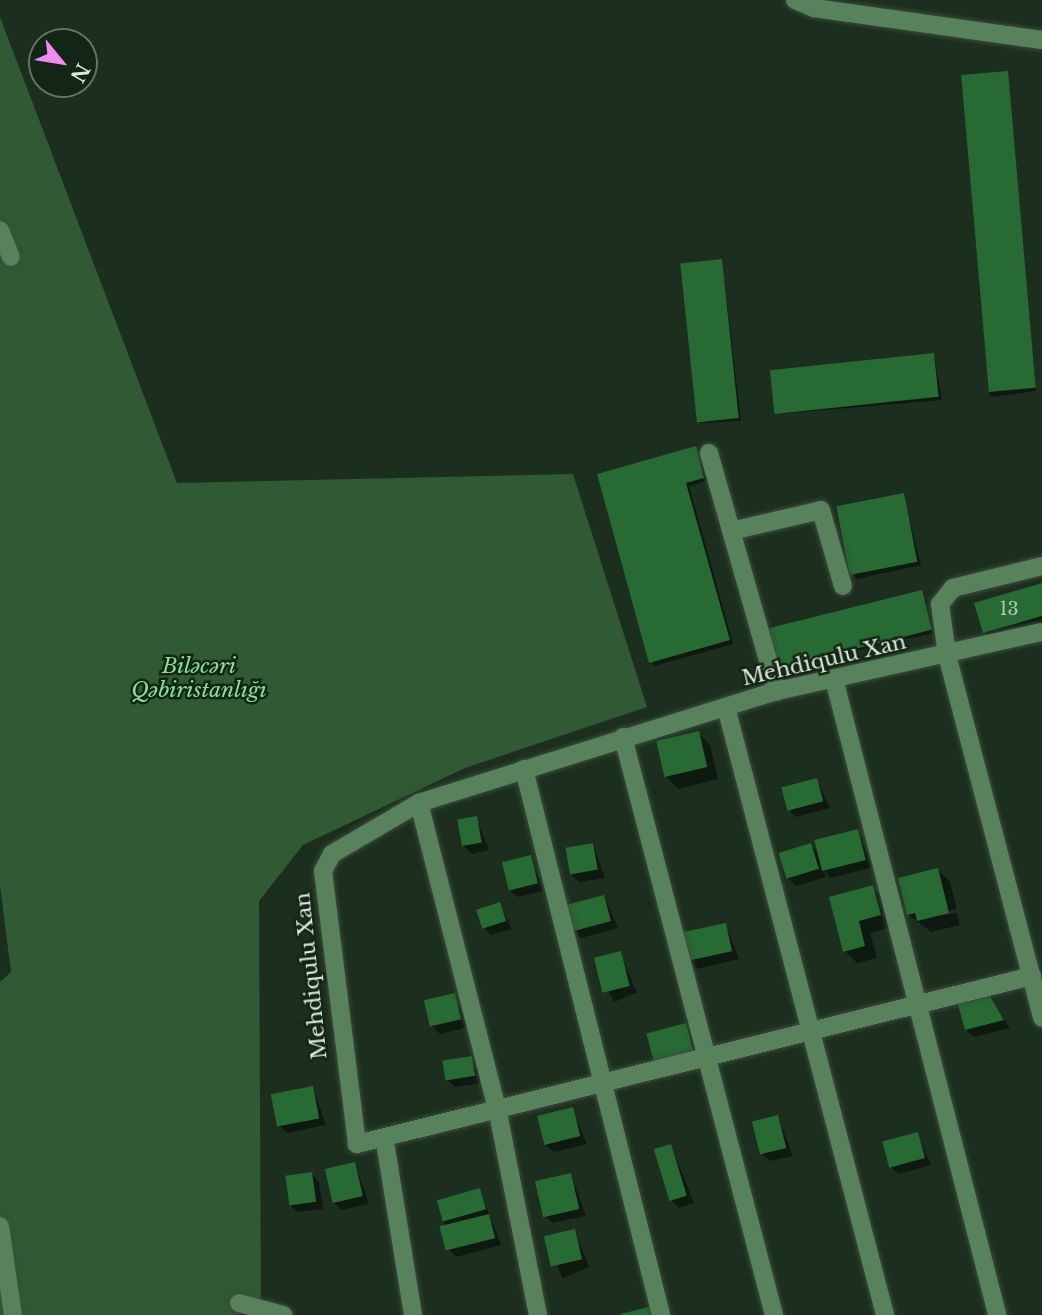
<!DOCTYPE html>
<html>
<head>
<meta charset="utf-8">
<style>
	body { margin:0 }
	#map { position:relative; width:1042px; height:1315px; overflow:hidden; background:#1c2f1e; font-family:"Libre Baskerville",serif }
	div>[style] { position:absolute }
	.green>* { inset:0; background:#2f5a34 }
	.shadow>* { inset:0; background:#0007; transform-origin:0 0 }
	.building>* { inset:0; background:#276a33; transform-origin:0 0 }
	.roads { filter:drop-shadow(0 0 2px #3b4d3d) drop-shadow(0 0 2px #3b4d3d) }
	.minor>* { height:18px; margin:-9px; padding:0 9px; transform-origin:9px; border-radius:9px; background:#57825b }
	span { translate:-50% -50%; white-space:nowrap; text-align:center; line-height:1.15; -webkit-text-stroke:5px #132515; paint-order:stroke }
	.number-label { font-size:18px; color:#b0c9b3 }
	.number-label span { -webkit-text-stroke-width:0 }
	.street-label { font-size:21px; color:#dde9de }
	.park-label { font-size:21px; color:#88e292; font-style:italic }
	.north { position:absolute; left:28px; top:28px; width:70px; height:70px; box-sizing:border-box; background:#132515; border:2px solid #647365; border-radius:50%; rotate:120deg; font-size:19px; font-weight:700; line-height:28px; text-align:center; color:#dde9de }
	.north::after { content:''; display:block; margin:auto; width:24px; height:32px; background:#f28af3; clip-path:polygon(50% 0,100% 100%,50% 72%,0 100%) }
</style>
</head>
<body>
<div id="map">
	<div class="green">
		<div style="clip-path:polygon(0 17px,177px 483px,573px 474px,647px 707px,465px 768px,303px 845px,259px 901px,261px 1310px,234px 1315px,0 1315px,0 982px,11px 972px,0 885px)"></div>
	</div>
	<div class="shadow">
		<div style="clip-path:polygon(1007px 73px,1036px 391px,992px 397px,989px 393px)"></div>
		<div style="clip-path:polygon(722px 261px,741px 421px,699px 423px,696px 419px)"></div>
		<div style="clip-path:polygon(934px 355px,942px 400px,777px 414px)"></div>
		<div style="clip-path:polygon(695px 448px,707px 481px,689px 486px,733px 644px,654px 666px,599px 475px)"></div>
		<div style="clip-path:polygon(903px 495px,921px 565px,857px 579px,854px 576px)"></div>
		<div style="clip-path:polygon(1042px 585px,1042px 631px,996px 644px,984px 632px)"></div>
		<div style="clip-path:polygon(921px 592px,934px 633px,778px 668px)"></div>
		<div style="clip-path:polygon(698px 733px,710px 745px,718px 779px,678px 789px,666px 776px)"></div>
		<div style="clip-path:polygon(817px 780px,830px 808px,796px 817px,788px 809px)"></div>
		<div style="clip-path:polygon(476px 818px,489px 850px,472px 854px,464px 846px)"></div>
		<div style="clip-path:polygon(858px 831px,873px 867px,831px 878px,823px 869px,826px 877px,796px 886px,788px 878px,810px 845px,820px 855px)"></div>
		<div style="clip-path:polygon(593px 844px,605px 878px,579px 882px,571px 874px)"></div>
		<div style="clip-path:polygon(530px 857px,544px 891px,518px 897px,510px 890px)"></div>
		<div style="clip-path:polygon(938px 870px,950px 882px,957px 909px,918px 919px,957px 913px,960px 925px,931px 932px,909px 915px)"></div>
		<div style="clip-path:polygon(872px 887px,884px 899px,892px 927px,870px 933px,877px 958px,857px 963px,845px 951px)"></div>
		<div style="clip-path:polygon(604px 896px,618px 928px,581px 938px,573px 930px)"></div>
		<div style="clip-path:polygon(500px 904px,512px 929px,491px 935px,483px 927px)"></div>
		<div style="clip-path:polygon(726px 925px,739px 959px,697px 969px,689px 961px)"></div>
		<div style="left:620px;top:953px;width:43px;height:25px;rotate:67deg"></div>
		<div style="clip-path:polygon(988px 994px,1010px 1028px,974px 1037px,966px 1030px)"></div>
		<div style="clip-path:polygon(454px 995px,468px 1027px,440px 1034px,432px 1026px)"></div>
		<div style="clip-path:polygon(686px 1025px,702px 1064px,665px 1074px)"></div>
		<div style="clip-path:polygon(471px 1057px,482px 1083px,455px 1087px,447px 1080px)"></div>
		<div style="clip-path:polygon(313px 1088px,326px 1125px,287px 1133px,279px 1125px)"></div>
		<div style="clip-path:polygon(572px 1109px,587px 1144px,554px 1152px,546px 1145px)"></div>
		<div style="clip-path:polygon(778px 1117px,793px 1156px,770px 1161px,762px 1154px)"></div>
		<div style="clip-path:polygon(917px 1134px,931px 1165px,898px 1174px,890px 1166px)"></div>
		<div style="clip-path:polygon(671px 1146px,694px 1203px,679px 1208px,671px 1200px)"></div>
		<div style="clip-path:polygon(355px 1164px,369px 1204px,341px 1210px,333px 1202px)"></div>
		<div style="clip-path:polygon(311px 1174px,319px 1182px,323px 1209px,298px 1212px,290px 1205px)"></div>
		<div style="clip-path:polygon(571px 1175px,586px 1216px,552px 1223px,544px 1215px)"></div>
		<div style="clip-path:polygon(480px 1190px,501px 1245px,456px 1257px,448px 1249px,444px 1221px)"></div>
		<div style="left:574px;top:1231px;width:39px;height:29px;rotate:67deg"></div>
	</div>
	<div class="building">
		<div style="left:1008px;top:71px;width:318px;height:47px;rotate:85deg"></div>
		<div style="left:722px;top:259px;width:160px;height:42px;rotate:84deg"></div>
		<div style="left:934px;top:353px;width:44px;height:165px;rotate:84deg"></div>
		<div style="clip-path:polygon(696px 446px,704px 478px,686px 483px,730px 640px,649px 663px,597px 474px)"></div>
		<div style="left:904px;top:493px;width:70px;height:69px;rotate:79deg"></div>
		<div style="clip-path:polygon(1042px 583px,1042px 616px,983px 633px,974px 603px)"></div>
		<div style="left:922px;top:590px;width:41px;height:160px;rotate:76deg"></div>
		<div style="left:699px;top:731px;width:37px;height:44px;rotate:77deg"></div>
		<div style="left:817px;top:778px;width:24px;height:37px;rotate:75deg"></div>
		<div style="left:477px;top:816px;width:27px;height:20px;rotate:80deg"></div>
		<div style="left:858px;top:829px;width:32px;height:45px;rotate:76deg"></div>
		<div style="left:593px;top:843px;width:27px;height:28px;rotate:80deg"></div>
		<div style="left:811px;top:843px;width:27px;height:34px;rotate:73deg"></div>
		<div style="left:531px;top:855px;width:29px;height:30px;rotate:76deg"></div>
		<div style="clip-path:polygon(938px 868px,949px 913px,917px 921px,915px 913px,907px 915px,898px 878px)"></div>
		<div style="clip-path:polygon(873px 885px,881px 915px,859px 921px,865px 946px,843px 952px,829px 897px)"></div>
		<div style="left:604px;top:895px;width:27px;height:40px;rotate:75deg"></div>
		<div style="left:500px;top:902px;width:20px;height:25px;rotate:72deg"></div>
		<div style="left:726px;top:923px;width:29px;height:46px;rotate:78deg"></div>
		<div style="left:621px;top:951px;width:36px;height:28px;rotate:76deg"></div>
		<div style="left:455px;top:993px;width:27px;height:32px;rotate:77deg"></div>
		<div style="clip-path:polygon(988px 993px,1004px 1020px,965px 1030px,957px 1001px)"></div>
		<div style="left:686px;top:1023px;width:34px;height:41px;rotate:75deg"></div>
		<div style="left:472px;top:1056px;width:20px;height:30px;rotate:81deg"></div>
		<div style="left:313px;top:1086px;width:33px;height:43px;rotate:79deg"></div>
		<div style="left:573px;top:1107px;width:30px;height:37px;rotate:76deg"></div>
		<div style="left:778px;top:1115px;width:34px;height:27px;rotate:76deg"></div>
		<div style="left:918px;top:1132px;width:27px;height:37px;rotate:75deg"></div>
		<div style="left:671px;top:1144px;width:54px;height:18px;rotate:73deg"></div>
		<div style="left:355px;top:1162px;width:35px;height:31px;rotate:77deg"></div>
		<div style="left:312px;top:1172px;width:30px;height:27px;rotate:82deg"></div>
		<div style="left:571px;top:1173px;width:37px;height:37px;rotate:77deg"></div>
		<div style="left:480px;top:1188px;width:22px;height:45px;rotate:74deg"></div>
		<div style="left:489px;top:1214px;width:25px;height:51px;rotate:76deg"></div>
		<div style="left:575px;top:1229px;width:31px;height:32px;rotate:77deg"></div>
		<div style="clip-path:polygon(652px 1306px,654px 1315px,621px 1315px,621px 1314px)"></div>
	</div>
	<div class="roads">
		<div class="minor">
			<div style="left:795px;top:0;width:21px;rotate:23deg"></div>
			<div style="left:814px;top:8px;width:230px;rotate:8deg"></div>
			<div style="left:0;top:230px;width:29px;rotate:68deg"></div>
			<div style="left:709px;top:453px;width:248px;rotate:74.1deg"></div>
			<div style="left:731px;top:531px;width:92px;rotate:-13.1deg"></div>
			<div style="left:821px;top:510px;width:79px;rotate:73.9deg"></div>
			<div style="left:1042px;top:566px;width:92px;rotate:166.1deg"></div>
			<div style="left:953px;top:588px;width:21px;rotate:129deg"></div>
			<div style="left:940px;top:604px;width:51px;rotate:82.2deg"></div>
			<div style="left:947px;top:655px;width:375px;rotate:75.3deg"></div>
			<div style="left:834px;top:679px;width:656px;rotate:75.6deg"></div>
			<div style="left:726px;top:707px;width:628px;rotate:75.34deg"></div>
			<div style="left:623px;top:737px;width:597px;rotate:75.36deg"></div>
			<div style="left:524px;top:769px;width:563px;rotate:75.91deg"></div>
			<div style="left:419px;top:803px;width:320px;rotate:75.7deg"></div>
			<div style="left:498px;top:1113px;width:206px;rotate:78.8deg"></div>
			<div style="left:1032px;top:976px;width:696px;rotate:166.02deg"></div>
			<div style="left:357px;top:1144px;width:275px;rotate:-97.1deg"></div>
			<div style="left:323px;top:871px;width:19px;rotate:-62deg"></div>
			<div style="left:332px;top:854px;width:101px;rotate:-30.4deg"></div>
			<div style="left:419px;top:803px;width:375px;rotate:-17.4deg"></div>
			<div style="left:777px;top:691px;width:271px;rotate:-12.6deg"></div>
			<div style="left:385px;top:1142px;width:175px;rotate:80.8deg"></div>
			<div style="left:0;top:1226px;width:90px;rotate:81.7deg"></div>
			<div style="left:239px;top:1303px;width:46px;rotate:15.3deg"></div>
		</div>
	</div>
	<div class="number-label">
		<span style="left:1009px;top:609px">13</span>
	</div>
	<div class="street-label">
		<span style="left:824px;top:660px;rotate:-13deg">Mehdiqulu Xan</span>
		<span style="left:311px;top:976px;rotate:-96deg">Mehdiqulu Xan</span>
	</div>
	<div class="park-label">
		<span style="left:199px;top:678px">Biləcəri<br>Qəbiristanlığı</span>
	</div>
	<div class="north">N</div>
</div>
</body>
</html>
